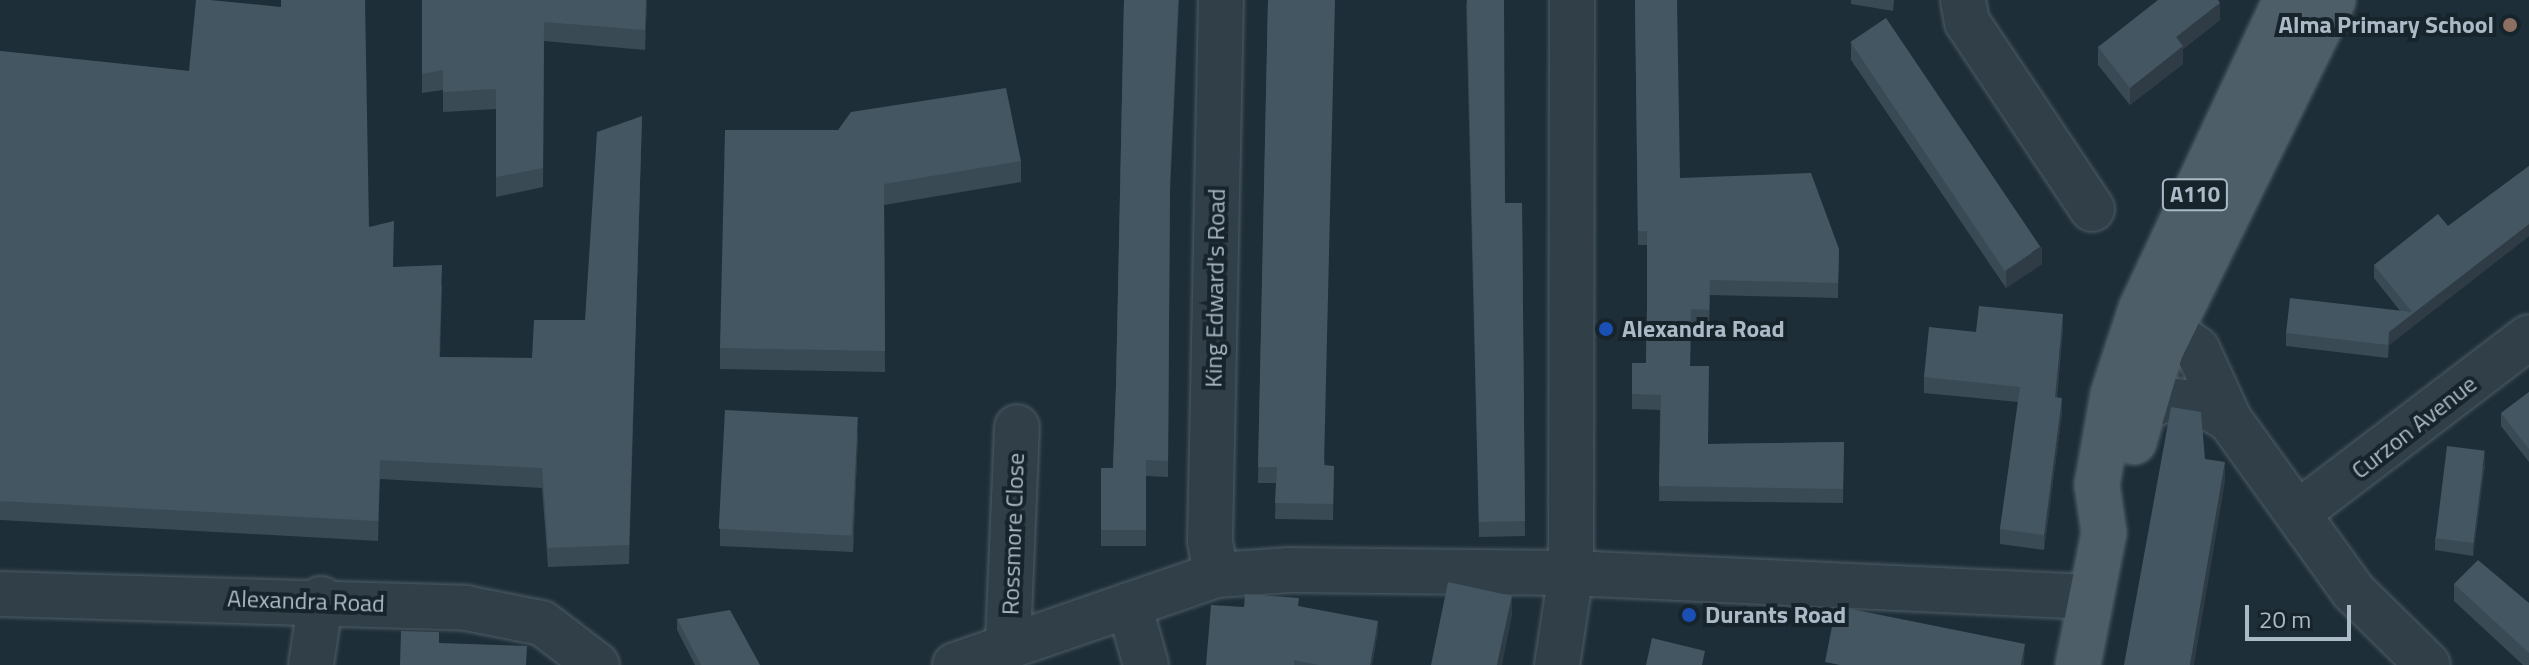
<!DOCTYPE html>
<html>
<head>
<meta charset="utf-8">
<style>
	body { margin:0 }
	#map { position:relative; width:2529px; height:665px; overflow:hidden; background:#1d2e38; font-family:"Titillium Web",sans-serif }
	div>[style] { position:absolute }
	.roads { filter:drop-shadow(0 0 2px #4f5d67) drop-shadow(0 0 2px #4f5d67) }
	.minor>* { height:44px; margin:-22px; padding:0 22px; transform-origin:22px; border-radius:22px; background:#313f48 }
	.major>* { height:44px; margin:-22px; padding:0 22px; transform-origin:22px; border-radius:22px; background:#4e5e69 }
	.wall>* { inset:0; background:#3a4a54 }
	.shaded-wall>* { inset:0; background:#2f3c45 }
	.building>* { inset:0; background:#435662; transform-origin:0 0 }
	.dots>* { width:22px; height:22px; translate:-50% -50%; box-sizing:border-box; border:4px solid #17242c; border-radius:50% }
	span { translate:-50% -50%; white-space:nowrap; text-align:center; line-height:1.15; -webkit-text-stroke:8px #17242c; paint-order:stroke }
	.shield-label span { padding:2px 6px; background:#17242c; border:2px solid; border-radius:6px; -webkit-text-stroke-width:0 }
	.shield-label { font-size:22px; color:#abbac6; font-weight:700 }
	.poi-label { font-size:24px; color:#abbac6; font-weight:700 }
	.right { translate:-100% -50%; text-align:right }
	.left { translate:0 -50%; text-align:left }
	.street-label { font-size:24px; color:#abbac6 }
	.scale { position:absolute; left:2245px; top:605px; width:106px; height:36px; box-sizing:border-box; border:4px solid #abbac6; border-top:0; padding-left:10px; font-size:24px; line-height:28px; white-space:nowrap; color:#abbac6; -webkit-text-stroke:6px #17242c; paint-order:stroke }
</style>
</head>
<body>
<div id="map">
	<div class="roads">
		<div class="minor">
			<div style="left:1963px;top:0;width:22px;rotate:80deg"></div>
			<div style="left:1967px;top:22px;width:225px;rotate:56.2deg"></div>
			<div style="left:2172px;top:331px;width:31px;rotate:36deg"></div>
			<div style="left:2197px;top:349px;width:77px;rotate:65.4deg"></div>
			<div style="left:2229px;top:419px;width:212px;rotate:54.2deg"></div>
			<div style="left:2353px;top:591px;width:105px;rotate:44.6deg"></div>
			<div style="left:2139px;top:411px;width:26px;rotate:-25deg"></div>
			<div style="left:2163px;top:400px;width:37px;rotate:5deg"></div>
			<div style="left:2200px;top:403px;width:33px;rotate:29deg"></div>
			<div style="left:2298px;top:513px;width:290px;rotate:-37.3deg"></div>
			<div style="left:1216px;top:575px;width:35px;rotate:-100deg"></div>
			<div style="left:1210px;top:541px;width:541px;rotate:-88.84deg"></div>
			<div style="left:0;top:594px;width:466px;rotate:1.7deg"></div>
			<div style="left:466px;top:608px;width:77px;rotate:11.2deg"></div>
			<div style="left:542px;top:623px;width:69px;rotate:37.4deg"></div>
			<div style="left:1129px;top:605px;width:62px;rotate:74.2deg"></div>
			<div style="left:1008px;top:641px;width:214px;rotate:-87.6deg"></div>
			<div style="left:311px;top:665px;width:67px;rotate:-81.4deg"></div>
			<div style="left:955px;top:665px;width:276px;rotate:-19deg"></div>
			<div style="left:1216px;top:575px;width:74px;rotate:-3.9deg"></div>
			<div style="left:1290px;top:570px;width:281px;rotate:0.6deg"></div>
			<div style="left:1571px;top:573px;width:520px;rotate:2.65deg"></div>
			<div style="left:1557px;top:665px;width:93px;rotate:-81.3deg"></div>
			<div style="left:1571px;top:573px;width:573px;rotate:-89.9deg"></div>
		</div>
		<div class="major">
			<div style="left:2134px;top:442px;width:96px;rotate:-73.6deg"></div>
			<div style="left:2161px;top:350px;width:390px;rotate:-63.8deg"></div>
			<div style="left:2078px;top:665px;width:135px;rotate:-78.9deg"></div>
			<div style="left:2104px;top:533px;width:49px;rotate:-98.3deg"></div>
			<div style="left:2097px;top:485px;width:92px;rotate:-80deg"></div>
			<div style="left:2113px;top:394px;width:89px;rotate:-71.8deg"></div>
			<div style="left:2141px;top:309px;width:341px;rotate:-64.9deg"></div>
		</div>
	</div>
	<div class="wall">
		<div style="clip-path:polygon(422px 0,647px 0,645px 50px,544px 41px,543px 187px,496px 197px,496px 109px,443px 112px,443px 90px,422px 93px)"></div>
		<div style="clip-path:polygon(1124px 0,1179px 0,1170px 193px,1168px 477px,1146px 476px,1146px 546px,1101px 546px,1101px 468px,1113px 468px,1116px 386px)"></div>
		<div style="clip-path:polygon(1268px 0,1325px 466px,1334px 466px,1333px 520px,1275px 519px,1276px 483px,1258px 483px)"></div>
		<div style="clip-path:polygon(1466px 0,1505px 203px,1522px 203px,1525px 536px,1479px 537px)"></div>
		<div style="clip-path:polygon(1635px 0,1680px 178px,1839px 249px,1838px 298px,1710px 295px,1709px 325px,1691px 324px,1690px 366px,1708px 444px,1844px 442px,1843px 503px,1659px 501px,1660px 410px,1632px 409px,1632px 363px,1646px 363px,1647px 312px,1647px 245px,1638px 245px)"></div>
		<div style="clip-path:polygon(1851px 0,1894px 0,1893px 11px,1851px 4px)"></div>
		<div style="clip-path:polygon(281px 7px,369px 227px,393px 267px,442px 285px,440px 357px,532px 358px,585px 320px,642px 116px,629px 564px,548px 567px,542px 488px,380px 479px,378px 541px,0 520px,0 51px,189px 71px)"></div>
		<div style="clip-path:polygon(2220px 20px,2183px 49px,2183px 64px,2130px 105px,2098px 65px,2098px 47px)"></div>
		<div style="clip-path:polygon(1851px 43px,2042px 264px,2006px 288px,1851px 60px)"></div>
		<div style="clip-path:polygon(838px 130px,1021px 161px,1021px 182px,884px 205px,885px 372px,720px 369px,720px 348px)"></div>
		<div style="clip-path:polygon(2529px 166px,2529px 236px,2389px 345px,2388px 358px,2286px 346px,2286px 333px,2400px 311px,2374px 278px,2374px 265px,2448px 226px)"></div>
		<div style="clip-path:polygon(2063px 329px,2057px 397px,2062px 413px,2044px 550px,2000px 544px,2000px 529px,2018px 402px,1924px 393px,1924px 377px,1976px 332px)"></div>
		<div style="clip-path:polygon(2529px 392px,2529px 462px,2501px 426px,2501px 413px)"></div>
		<div style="clip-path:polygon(858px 433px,853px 552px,720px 546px,720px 529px)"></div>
		<div style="clip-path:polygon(2485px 464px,2473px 556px,2435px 550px,2435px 538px)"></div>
		<div style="clip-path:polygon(2454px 584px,2529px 603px,2529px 665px,2523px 665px,2454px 601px)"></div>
		<div style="clip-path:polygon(1299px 606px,1378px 631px,1372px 665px,1206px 665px,1244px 607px)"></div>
		<div style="clip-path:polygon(677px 619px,760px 665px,695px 665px,677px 630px)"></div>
	</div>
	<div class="shaded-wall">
		<div style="clip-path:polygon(646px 0,647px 0,645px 50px,645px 30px)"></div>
		<div style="clip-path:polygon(2220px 3px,2220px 20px,2183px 49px,2183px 64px,2130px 105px,2130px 88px,2176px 37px)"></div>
		<div style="clip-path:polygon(2529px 224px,2529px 236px,2389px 345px,2388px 358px,2389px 332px)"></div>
		<div style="clip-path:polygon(2042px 246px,2042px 264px,2006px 288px,2006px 271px)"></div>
		<div style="clip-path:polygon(2063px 314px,2063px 329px,2055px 412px,2055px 397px)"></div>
		<div style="clip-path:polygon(2062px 398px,2062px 413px,2044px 550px,2044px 535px)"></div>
		<div style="clip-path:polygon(858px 416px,858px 433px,853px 552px,853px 534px)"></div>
		<div style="clip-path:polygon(2485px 451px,2485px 464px,2473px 556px,2473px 543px)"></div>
		<div style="clip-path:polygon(2225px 462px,2225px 482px,2194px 665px,2190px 665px)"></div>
		<div style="clip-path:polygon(1512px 596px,1512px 616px,1502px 665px,1497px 665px)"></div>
		<div style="clip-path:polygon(1378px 621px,1378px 631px,1372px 665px,1370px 665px)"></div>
		<div style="clip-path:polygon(2025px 644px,2024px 665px,2021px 665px)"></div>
	</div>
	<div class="building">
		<div style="clip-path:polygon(196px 0,210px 0,281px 7px,281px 0,365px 0,369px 227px,394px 221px,393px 267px,442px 265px,439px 357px,532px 358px,534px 320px,585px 320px,597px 132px,642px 116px,629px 545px,548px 548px,542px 468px,380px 460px,378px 521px,0 501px,0 51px,189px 71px)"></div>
		<div style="clip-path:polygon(422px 0,646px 0,645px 30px,544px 22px,543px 168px,496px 177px,496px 89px,443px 92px,443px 70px,422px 74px)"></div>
		<div style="clip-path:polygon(1124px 0,1178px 0,1170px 177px,1168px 461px,1146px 460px,1146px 530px,1101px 530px,1101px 468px,1113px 468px,1116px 386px)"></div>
		<div style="clip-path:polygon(1268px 0,1335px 0,1324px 465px,1334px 466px,1333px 504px,1275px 503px,1277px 467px,1258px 467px)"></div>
		<div style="clip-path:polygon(1467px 0,1504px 0,1505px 203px,1522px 203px,1525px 521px,1479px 522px)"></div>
		<div style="clip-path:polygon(1635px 0,1677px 0,1680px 178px,1811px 173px,1839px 249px,1838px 283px,1710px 280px,1709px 310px,1691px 309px,1690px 366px,1709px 366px,1708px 444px,1844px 442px,1843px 489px,1659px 486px,1661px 395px,1632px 394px,1632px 363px,1646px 363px,1647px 308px,1647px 231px,1638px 231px)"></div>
		<div style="clip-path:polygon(2158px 0,2218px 0,2220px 3px,2176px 37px,2183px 46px,2130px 88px,2098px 47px)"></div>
		<div style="left:1886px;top:18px;width:276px;height:43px;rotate:56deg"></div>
		<div style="clip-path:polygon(1006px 88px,1021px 161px,884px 184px,885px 351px,720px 348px,725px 130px,838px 130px,851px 112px)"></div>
		<div style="clip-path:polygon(2529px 166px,2529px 224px,2389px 332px,2388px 345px,2286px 333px,2290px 298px,2412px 312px,2374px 265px,2438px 214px,2448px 226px)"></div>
		<div style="clip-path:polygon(1979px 306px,2063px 314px,2055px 397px,2062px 398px,2044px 535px,2000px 529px,2020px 387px,1924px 377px,1929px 327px,1976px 332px)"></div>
		<div style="clip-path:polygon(2529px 392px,2529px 449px,2501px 413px)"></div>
		<div style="clip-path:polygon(2171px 407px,2201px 412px,2205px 459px,2225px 462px,2190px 665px,2124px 665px)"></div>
		<div style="left:725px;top:410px;width:133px;height:119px;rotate:3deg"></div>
		<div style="left:2447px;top:446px;width:38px;height:93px;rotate:7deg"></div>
		<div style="clip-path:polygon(2478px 560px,2529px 603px,2529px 653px,2454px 584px)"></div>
		<div style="clip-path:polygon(1448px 582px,1512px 596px,1497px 665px,1431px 665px)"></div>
		<div style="clip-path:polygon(1245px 594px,1299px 598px,1298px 606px,1378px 621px,1370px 665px,1319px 665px,1294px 660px,1294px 665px,1206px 665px,1211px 605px,1244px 607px)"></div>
		<div style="clip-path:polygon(1836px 606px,2025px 644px,2021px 665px,1840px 665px,1825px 662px)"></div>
		<div style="clip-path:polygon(730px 610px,760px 665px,701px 665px,677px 619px)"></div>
		<div style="clip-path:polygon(401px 631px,439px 632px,439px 643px,527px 646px,526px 665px,400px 665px)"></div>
		<div style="clip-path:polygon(1652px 638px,1705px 651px,1702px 665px,1646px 665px)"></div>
	</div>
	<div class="dots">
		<div style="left:2510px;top:25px;background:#8d6e63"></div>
		<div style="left:1606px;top:329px;background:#1a4fb4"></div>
		<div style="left:1689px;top:615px;background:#1a4fb4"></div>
	</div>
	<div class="shield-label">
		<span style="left:2195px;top:195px">A110</span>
	</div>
	<div class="poi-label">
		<span class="right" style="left:2494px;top:25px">Alma Primary School</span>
		<span class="left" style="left:1622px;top:329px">Alexandra Road</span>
		<span class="left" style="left:1705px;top:615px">Durants Road</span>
	</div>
	<div class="street-label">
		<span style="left:1215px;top:288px;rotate:-89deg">King Edward's Road</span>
		<span style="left:2414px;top:427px;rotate:-38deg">Curzon Avenue</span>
		<span style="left:1013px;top:534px;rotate:-88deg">Rossmore Close</span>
		<span style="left:306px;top:601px;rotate:2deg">Alexandra Road</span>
	</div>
	<div class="scale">20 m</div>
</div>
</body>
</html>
